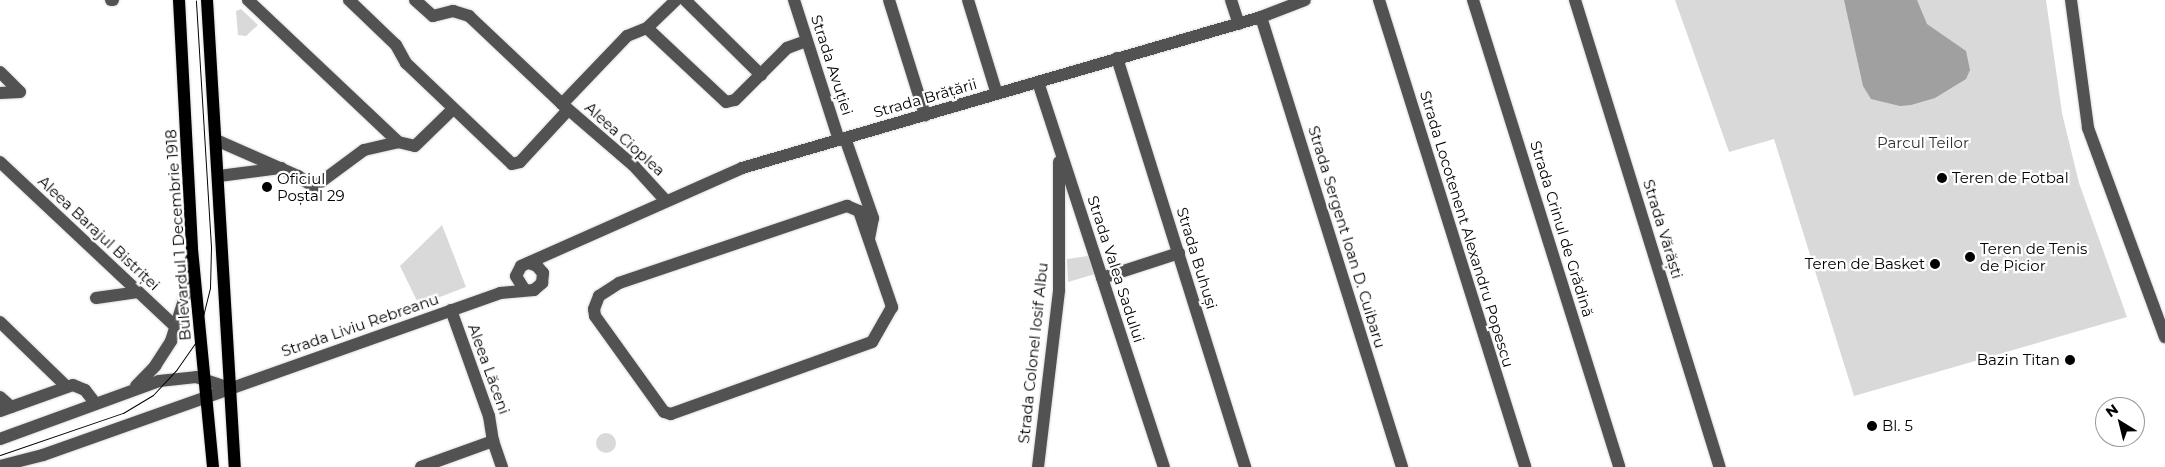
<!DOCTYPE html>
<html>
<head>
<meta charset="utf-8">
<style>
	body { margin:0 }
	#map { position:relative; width:2165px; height:467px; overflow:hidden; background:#fff; font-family:Montserrat,sans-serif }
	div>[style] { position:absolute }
	.green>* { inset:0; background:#d9d9d9 }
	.round { border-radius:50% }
	.water>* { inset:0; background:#a0a0a0 }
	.roads { filter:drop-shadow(0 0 1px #dbdbdb) drop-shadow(0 0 1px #dbdbdb) }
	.minor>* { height:12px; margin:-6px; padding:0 6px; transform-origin:6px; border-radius:6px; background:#525252 }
	.major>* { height:12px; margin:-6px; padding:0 6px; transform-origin:6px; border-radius:6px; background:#000 }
	.tram>* { height:1px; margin:-0.5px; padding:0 0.5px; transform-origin:0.5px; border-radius:0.5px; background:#000 }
	.dots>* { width:14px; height:14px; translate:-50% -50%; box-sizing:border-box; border:2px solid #fff; border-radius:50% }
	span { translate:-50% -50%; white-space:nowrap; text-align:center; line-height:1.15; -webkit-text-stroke:4.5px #fff; paint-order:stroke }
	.street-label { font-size:15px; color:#000 }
	.park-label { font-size:15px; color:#303030 }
	.poi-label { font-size:15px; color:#000 }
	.left { translate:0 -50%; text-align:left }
	.right { translate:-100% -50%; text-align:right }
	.north { position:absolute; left:2095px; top:397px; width:50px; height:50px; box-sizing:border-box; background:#fff; border:1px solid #999; border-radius:50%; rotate:324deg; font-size:14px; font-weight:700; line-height:20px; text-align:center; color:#000 }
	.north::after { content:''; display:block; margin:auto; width:18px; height:22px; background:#000; clip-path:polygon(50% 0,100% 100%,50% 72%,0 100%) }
</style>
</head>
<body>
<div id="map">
	<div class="green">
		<div style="clip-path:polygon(1675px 0,2046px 0,2062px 113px,2079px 183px,2127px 317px,1854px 396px,1774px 139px,1729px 152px)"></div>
		<div style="clip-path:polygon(241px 9px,258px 25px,246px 36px,238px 35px,236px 11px)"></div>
		<div style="clip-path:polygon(442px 225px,466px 287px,419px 305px,400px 266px)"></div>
		<div style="clip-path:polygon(1088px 256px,1095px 274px,1068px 282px,1067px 259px)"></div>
		<div class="round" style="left:596px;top:433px;width:20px;height:20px"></div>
	</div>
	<div class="water">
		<div style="clip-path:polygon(1844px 0,1917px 0,1927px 24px,1966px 51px,1970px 70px,1966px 79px,1935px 98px,1911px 105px,1900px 106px,1871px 99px,1863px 86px)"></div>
	</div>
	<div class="roads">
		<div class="minor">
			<div style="left:111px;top:0;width:2px"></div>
			<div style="left:248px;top:0;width:207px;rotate:43.4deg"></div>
			<div style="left:398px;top:142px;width:17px;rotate:13deg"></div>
			<div style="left:415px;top:146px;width:53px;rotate:-44.2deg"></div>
			<div style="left:349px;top:0;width:65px;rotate:43.8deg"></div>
			<div style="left:396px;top:45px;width:21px;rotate:61deg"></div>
			<div style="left:406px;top:63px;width:146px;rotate:43.6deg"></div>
			<div style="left:512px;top:164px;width:8px;rotate:-14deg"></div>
			<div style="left:520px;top:162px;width:71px;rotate:-47.3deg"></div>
			<div style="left:415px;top:0;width:24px;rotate:42deg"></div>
			<div style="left:433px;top:16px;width:21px;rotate:-14deg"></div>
			<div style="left:453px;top:11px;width:17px;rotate:17deg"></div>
			<div style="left:469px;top:16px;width:128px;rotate:43.4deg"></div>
			<div style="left:562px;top:104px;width:95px;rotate:40.7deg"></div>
			<div style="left:634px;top:166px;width:47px;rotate:47.6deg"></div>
			<div style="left:685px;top:0;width:107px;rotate:44.6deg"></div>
			<div style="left:794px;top:0;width:147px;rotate:72.2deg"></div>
			<div style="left:889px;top:0;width:121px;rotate:72.6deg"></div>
			<div style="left:968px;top:0;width:98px;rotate:72.9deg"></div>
			<div style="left:1231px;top:0;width:25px;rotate:72deg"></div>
			<div style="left:1379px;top:0;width:489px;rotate:72.6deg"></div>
			<div style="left:1473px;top:0;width:489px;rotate:72.6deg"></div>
			<div style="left:1575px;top:0;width:489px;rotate:72.8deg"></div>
			<div style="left:2071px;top:0;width:129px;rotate:82.4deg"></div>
			<div style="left:2088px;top:128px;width:223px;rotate:69.8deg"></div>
			<div style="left:1261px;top:17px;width:472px;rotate:72.6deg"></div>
			<div style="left:647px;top:28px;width:108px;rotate:43.1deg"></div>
			<div style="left:726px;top:102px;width:9px;rotate:-13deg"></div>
			<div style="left:735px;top:100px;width:74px;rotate:-45deg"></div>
			<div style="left:787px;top:48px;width:20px;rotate:-20deg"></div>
			<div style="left:1117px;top:58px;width:429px;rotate:72.6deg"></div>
			<div style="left:0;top:72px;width:28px;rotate:45deg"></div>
			<div style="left:1038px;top:82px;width:405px;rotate:71.9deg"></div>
			<div style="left:0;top:93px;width:20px;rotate:-3deg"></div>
			<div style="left:562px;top:104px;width:94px;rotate:-46.3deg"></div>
			<div style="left:627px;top:36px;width:22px;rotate:-22deg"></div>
			<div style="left:647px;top:28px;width:40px;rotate:-44deg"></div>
			<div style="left:845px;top:138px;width:85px;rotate:70.7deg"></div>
			<div style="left:873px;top:218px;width:20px;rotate:101deg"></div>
			<div style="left:216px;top:140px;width:90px;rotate:23.7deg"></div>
			<div style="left:298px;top:176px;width:19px;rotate:35deg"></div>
			<div style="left:314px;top:187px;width:62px;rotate:-36.5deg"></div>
			<div style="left:364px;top:150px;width:35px;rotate:-13deg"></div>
			<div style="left:0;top:162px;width:241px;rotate:43.2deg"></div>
			<div style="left:219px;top:176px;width:63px;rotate:-7.4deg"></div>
			<div style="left:847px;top:206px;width:13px;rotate:23deg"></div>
			<div style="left:859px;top:211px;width:102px;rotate:71deg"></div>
			<div style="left:892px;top:307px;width:40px;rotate:119.7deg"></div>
			<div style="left:872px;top:342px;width:214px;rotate:160.3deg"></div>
			<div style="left:671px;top:414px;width:7px;rotate:-164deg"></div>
			<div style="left:664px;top:412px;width:118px;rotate:-125.7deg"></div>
			<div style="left:595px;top:316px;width:7px;rotate:-98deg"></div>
			<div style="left:594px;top:309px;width:14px;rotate:-69deg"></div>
			<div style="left:599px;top:296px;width:24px;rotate:-33deg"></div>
			<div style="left:619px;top:283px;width:241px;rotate:-18.7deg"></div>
			<div style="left:1102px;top:278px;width:81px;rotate:-18deg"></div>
			<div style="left:524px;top:289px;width:15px;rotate:-122deg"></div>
			<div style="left:516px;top:276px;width:11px;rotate:-63deg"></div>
			<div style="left:521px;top:266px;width:242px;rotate:-23.9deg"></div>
			<div style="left:742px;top:168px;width:541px;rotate:-16.22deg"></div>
			<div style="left:1261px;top:17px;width:47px;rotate:-21.1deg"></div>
			<div style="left:96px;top:298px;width:42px;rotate:-8.1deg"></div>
			<div style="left:451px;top:310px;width:113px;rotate:70.3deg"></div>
			<div style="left:489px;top:416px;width:25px;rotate:81deg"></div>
			<div style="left:493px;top:441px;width:28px;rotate:71deg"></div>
			<div style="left:0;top:322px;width:93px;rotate:44.1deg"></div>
			<div style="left:136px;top:386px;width:28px;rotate:-46deg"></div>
			<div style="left:155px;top:366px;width:30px;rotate:-57deg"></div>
			<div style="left:171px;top:341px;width:43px;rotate:-72.4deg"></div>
			<div style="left:184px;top:300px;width:42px;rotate:-80.3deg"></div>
			<div style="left:0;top:397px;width:15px;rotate:42deg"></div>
			<div style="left:0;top:411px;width:77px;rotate:-19.6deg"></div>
			<div style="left:73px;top:385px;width:13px;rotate:23deg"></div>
			<div style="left:85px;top:390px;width:16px;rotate:52deg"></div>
			<div style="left:0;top:439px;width:169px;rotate:-20deg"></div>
			<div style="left:159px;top:381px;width:37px;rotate:-6deg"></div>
			<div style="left:196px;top:377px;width:36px;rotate:18deg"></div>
			<div style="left:0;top:466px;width:44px;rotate:-14.3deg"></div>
			<div style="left:43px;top:455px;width:485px;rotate:-19.5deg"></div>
			<div style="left:500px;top:293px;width:34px;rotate:-5deg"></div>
			<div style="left:534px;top:290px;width:11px;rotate:-41deg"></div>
			<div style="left:542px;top:283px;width:10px;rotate:-84deg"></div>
			<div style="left:543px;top:273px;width:9px;rotate:-131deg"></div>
			<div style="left:537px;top:266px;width:9px;rotate:-159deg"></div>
			<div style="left:421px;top:467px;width:77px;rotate:-19.9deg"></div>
			<div style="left:1038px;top:467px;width:178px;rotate:-83.2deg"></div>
			<div style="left:1059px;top:290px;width:128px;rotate:-90deg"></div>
		</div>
		<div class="major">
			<div style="left:179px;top:0;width:249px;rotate:87deg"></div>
			<div style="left:192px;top:249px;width:219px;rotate:84.5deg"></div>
			<div style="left:207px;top:0;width:468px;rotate:86.6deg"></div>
		</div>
	</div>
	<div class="tram">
		<div style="left:0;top:455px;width:130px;rotate:-18.9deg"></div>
		<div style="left:123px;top:413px;width:35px;rotate:-31deg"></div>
		<div style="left:153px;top:395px;width:35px;rotate:-47deg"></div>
		<div style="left:177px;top:369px;width:35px;rotate:-55deg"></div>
		<div style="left:197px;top:340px;width:54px;rotate:-76deg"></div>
		<div style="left:210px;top:288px;width:41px;rotate:-88.6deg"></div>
		<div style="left:211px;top:247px;width:247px;rotate:-93.5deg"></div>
	</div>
	<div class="dots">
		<div style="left:1942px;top:178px;background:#000"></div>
		<div style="left:267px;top:187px;background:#000"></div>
		<div style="left:1970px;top:257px;background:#000"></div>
		<div style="left:1935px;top:264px;background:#000"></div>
		<div style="left:2070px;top:360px;background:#000"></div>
		<div style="left:1872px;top:426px;background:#000"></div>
	</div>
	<div class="street-label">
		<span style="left:832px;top:65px;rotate:72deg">Strada Avuției</span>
		<span style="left:925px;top:98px;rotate:-16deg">Strada Brățării</span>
		<span style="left:625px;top:139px;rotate:42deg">Aleea Cioplea</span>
		<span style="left:1467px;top:229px;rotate:73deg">Strada Locotenent Alexandru Popescu</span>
		<span style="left:1562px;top:229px;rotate:73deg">Strada Crinul de Grădină</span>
		<span style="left:1663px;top:229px;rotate:73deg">Strada Vărăști</span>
		<span style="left:99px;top:233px;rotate:43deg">Aleea Barajul Bistriței</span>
		<span style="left:178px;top:235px;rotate:-94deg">Bulevardul 1 Decembrie 1918</span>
		<span style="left:1347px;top:237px;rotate:73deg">Strada Sergent Ioan D. Cuibaru</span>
		<span style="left:1197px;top:258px;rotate:73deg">Strada Buhuși</span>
		<span style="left:1116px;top:269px;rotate:72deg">Strada Valea Sadului</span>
		<span style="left:360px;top:325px;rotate:-19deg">Strada Liviu Rebreanu</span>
		<span style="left:1033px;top:353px;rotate:-84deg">Strada Colonel Iosif Albu</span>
		<span style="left:489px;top:369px;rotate:70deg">Aleea Lăceni</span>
	</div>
	<div class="park-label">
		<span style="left:1923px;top:143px">Parcul Teilor</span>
	</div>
	<div class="poi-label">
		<span class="left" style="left:277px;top:187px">Oficiul<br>Poștal 29</span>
		<span class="left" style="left:1952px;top:178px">Teren de Fotbal</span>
		<span class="left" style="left:1980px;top:257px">Teren de Tenis<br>de Picior</span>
		<span class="right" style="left:1925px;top:264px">Teren de Basket</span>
		<span class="right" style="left:2060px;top:360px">Bazin Titan</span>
		<span class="left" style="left:1882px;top:426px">Bl. 5</span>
	</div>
	<div class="north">N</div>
</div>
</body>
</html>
